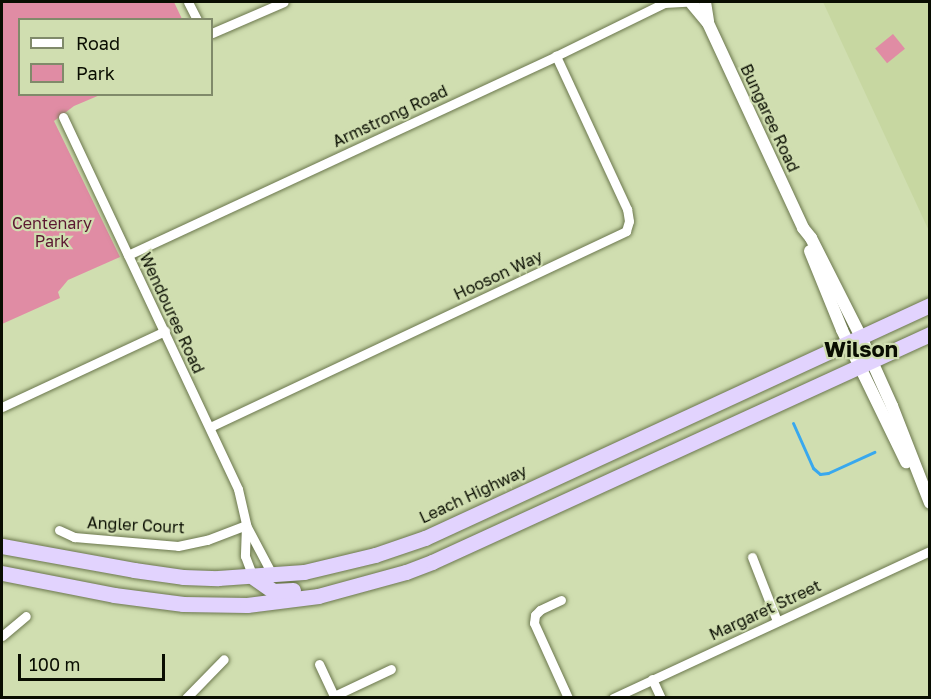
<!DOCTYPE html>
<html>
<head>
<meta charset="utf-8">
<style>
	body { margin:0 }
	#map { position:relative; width:931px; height:699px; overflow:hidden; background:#d0deb0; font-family:"Golos Text",sans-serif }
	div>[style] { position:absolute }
	.built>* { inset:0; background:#c7d7a1 }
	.green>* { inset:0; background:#e08ca4; transform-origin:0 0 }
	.stream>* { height:3px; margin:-1.5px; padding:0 1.5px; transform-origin:1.5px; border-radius:1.5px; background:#38a8ee }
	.roads { filter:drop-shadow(0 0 2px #6b774d) drop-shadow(0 0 2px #6b774d) }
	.minor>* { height:9px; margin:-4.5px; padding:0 4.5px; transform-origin:4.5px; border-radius:4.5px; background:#fff }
	.tertiary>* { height:12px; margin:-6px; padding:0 6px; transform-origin:6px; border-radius:6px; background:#fff }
	.trunk>* { height:15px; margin:-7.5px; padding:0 7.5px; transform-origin:7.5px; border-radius:7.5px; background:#e2d3fe }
	span { translate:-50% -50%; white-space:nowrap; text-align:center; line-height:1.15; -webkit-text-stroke:4.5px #d0deb0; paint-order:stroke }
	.street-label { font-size:16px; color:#090d01 }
	.park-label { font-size:16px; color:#5b1631 }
	.district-label { font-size:22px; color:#090d01; font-weight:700 }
	.frame { position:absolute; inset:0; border:3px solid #090d01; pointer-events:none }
	.legend { position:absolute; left:18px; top:18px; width:195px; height:78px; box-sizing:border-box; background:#d0deb0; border:2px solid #808a6a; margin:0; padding:8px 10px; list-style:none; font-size:18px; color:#090d01 }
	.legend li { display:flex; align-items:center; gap:12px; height:30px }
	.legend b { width:30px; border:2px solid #808a6a }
	.scale { position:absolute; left:18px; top:654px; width:147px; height:27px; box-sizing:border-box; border:3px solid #090d01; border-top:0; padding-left:8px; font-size:18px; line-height:21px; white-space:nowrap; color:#090d01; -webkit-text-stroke:4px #d0deb0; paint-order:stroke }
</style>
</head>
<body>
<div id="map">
	<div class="built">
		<div style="clip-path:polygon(823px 2px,929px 2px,929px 231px)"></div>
	</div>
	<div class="green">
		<div style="clip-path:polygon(2px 2px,174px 2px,182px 19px,20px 20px,20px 94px,100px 95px,74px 106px,54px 121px,120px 257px,68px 280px,58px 292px,60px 298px,2px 324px)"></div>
		<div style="left:893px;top:34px;width:19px;height:23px;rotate:51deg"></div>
	</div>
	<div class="stream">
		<div style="left:793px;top:423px;width:49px;rotate:66deg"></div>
		<div style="left:813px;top:468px;width:9px;rotate:41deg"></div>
		<div style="left:820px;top:474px;width:8px;rotate:-7deg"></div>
		<div style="left:828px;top:473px;width:51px;rotate:-24.5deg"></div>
	</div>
	<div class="roads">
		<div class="minor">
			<div style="left:188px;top:2px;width:20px;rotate:63deg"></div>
			<div style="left:664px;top:3px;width:22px;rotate:-3deg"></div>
			<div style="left:212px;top:33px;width:78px;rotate:-23.3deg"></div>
			<div style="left:63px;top:117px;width:411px;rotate:64.8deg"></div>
			<div style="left:238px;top:489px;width:37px;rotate:77deg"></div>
			<div style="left:246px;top:525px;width:31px;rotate:92deg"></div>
			<div style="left:245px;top:556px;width:22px;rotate:69deg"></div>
			<div style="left:128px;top:255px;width:472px;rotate:-24.9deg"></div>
			<div style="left:556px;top:56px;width:123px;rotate:-26.1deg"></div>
			<div style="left:2px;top:407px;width:180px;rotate:-25deg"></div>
			<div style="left:210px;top:427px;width:460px;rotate:-25.2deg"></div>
			<div style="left:626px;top:231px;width:10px;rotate:-73deg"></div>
			<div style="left:629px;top:221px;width:12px;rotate:-99deg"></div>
			<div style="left:627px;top:209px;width:169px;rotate:-114.9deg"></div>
			<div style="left:246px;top:525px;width:58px;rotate:62.1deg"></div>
			<div style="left:59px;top:530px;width:17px;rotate:25deg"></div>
			<div style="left:74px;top:537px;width:104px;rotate:4.9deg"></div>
			<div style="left:178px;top:546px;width:30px;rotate:-12deg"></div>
			<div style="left:207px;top:540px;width:42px;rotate:-21deg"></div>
			<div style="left:752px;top:557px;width:69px;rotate:68.7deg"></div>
			<div style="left:561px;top:600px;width:23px;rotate:155deg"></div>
			<div style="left:540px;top:610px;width:7px;rotate:135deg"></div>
			<div style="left:535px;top:615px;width:8px;rotate:97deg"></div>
			<div style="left:534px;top:623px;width:82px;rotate:65.6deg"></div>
			<div style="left:2px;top:636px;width:31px;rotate:-40deg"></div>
			<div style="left:319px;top:664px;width:38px;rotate:65deg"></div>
			<div style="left:652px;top:679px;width:21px;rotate:65deg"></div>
			<div style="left:334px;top:696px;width:63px;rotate:-25.3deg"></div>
			<div style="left:186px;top:698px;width:54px;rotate:-45.7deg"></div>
			<div style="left:613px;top:698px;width:349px;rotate:-24.9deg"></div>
		</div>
		<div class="tertiary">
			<div style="left:705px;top:2px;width:20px;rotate:81deg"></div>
			<div style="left:692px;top:4px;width:25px;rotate:50deg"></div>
			<div style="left:708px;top:23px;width:226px;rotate:65.1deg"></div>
			<div style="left:803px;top:228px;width:13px;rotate:51deg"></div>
			<div style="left:811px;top:238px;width:111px;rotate:63.2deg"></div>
			<div style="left:861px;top:337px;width:76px;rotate:65.8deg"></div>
			<div style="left:892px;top:406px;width:104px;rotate:68.6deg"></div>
			<div style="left:810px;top:251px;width:85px;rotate:67.9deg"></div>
			<div style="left:842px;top:330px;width:147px;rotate:64.1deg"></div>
		</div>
		<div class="trunk">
			<div style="left:2px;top:546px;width:134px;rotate:10.3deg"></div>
			<div style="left:134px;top:570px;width:49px;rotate:8.1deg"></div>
			<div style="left:183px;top:577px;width:35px;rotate:2deg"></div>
			<div style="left:218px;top:578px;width:86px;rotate:-4deg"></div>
			<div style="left:304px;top:572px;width:73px;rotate:-13.5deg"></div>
			<div style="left:375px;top:555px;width:53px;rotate:-18.8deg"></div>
			<div style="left:425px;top:538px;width:556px;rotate:-24.77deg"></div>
			<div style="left:2px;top:573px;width:114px;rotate:11.1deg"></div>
			<div style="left:114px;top:595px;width:70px;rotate:7.4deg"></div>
			<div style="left:183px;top:604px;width:64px;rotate:0.9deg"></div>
			<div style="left:247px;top:605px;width:72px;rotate:-7.2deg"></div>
			<div style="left:318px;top:596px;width:91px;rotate:-15.3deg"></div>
			<div style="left:406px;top:572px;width:28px;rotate:-21deg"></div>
			<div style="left:432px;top:562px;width:548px;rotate:-24.6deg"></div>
			<div style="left:253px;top:577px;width:24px;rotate:35deg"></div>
			<div style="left:273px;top:591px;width:20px;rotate:-3deg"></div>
		</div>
	</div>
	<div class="street-label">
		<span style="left:390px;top:116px;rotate:-25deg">Armstrong Road</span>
		<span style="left:770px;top:118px;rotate:65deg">Bungaree Road</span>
		<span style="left:498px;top:275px;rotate:-25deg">Hooson Way</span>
		<span style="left:172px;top:313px;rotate:65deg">Wendouree Road</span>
		<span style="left:473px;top:494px;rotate:-25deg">Leach Highway</span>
		<span style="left:136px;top:525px;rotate:3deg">Angler Court</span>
		<span style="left:765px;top:610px;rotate:-25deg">Margaret Street</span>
	</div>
	<div class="park-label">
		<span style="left:52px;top:232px">Centenary<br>Park</span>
	</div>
	<div class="district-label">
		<span style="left:861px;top:349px">Wilson</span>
	</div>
	<div class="frame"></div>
	<ul class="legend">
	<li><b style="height:8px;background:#fff"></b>Road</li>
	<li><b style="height:16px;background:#e08ca4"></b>Park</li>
	</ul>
	<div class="scale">100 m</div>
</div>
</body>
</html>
